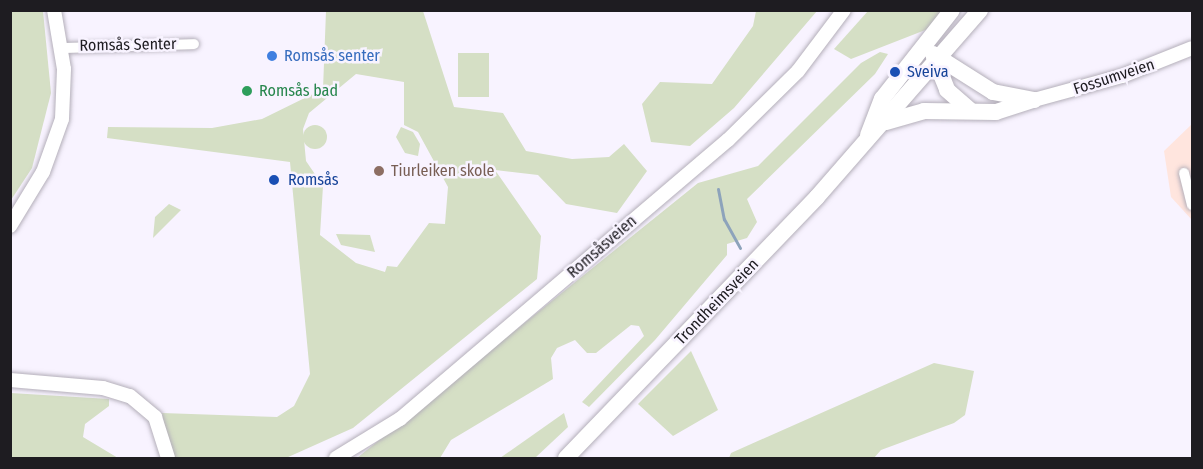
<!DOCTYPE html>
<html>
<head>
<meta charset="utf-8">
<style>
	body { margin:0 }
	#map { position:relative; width:1203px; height:469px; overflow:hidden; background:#f8f3ff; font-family:"Fira Sans Condensed",sans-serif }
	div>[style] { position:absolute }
	.industrial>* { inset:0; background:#ffe5de }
	.green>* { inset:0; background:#d5dfc5; transform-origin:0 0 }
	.round { border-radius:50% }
	.stream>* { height:3px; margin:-1.5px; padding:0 1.5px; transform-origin:1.5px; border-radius:1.5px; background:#8da3bb }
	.roads { filter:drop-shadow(0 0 2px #b4afba) drop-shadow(0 0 2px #b4afba) }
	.minor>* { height:10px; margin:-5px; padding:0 5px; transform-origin:5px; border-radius:5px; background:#fff }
	.tertiary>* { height:14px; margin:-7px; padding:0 7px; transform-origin:7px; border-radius:7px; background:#fff }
	.trunk>* { height:16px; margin:-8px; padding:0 8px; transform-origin:8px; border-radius:8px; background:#fff }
	.dots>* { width:16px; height:16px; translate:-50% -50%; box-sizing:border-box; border:3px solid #f8f3ff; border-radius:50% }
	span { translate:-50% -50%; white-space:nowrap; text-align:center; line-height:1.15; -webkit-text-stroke:5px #f8f3ff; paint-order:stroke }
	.street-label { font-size:16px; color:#1e1c21 }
	.shop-label { font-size:16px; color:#366cbe }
	.left { translate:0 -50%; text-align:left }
	.transit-label { font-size:16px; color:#164399 }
	.leisure-label { font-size:16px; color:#27864d }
	.education-label { font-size:16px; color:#785e54 }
	.frame { position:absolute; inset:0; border:12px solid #1e1c21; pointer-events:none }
</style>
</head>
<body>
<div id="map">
	<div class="industrial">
		<div style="clip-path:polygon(1192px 124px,1192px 220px,1171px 197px,1164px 151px)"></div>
	</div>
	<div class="green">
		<div style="clip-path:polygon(11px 10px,43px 11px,51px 93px,32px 168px,11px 200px)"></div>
		<div style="clip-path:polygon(evenodd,326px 11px,423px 11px,454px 107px,503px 113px,526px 151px,572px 159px,609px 157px,624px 144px,647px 171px,617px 213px,566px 204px,538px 175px,495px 170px,541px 236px,537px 279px,353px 428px,286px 458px,171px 458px,162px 413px,277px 417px,294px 406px,310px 374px,290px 162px,107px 138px,108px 127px,212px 128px,262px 119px,323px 89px,326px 11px,356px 74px,404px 82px,404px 125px,418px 132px,448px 187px,445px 224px,429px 223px,397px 267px,387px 266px,385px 272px,356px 263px,320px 235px,323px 186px,306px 161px,303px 129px,309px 113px,356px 74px)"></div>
		<div style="clip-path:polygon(756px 11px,817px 11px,734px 108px,690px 146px,651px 142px,642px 104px,660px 82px,712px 84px,753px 26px)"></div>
		<div style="clip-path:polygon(868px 11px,947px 11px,933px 27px,851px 59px,834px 49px)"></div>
		<div style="clip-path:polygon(880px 52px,888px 54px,875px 74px,747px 199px,757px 222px,747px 238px,727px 244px,727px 255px,655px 340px,589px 407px,582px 402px,644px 336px,639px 326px,631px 325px,596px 353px,587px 353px,575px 340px,557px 348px,551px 358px,553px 379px,451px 440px,440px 458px,357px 458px,698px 183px,758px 166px,861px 63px)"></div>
		<div style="left:458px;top:53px;width:31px;height:44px"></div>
		<div class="round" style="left:303px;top:125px;width:24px;height:24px"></div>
		<div style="clip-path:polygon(401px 127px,413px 132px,420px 144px,418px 156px,405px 153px,396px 137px)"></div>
		<div style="clip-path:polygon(169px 204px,181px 210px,153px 238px,155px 217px)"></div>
		<div style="clip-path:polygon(336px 234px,370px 235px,375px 252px,341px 245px)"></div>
		<div style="clip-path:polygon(691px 351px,718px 410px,673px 436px,638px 404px)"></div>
		<div style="clip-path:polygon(934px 363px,974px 371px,965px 415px,954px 423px,881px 450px,874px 458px,729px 458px,731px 453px)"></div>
		<div style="clip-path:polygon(11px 393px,109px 399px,109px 406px,85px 424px,83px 437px,118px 458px,11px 458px)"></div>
		<div style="clip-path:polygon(564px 413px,568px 427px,535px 458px,500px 458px)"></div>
	</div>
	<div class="stream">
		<div style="left:718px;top:189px;width:31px;rotate:79deg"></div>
		<div style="left:724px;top:219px;width:33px;rotate:61deg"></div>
	</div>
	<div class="roads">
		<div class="minor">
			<div style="left:61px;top:48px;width:133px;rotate:-1.7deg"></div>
			<div style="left:1184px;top:173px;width:33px;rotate:76deg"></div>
		</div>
		<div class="tertiary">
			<div style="left:1034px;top:100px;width:91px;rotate:-15.3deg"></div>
			<div style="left:1122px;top:76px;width:75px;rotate:-21.8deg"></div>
			<div style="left:10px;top:226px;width:63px;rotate:-58.6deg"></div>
			<div style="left:43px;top:172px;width:56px;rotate:-70.3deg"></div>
			<div style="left:62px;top:119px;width:50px;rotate:-87.7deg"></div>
			<div style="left:64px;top:69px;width:60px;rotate:-99.6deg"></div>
			<div style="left:10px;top:380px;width:93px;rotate:4.9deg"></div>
			<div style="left:103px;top:388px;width:28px;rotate:17deg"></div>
			<div style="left:130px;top:396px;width:33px;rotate:40deg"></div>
			<div style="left:155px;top:417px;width:43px;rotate:72.4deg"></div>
			<div style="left:336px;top:458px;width:75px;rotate:-31.4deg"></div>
			<div style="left:400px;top:419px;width:431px;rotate:-40.4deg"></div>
			<div style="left:728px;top:140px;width:98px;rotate:-44.6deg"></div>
			<div style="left:798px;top:71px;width:76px;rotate:-53deg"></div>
		</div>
		<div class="trunk">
			<div style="left:933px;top:54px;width:71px;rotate:32.3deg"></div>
			<div style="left:993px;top:92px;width:42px;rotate:11deg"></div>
			<div style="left:934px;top:57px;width:35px;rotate:68deg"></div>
			<div style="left:947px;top:90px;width:32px;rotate:41deg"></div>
			<div style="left:886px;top:122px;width:40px;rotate:-16deg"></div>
			<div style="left:924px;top:111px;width:72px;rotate:0.8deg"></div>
			<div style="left:996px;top:112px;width:39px;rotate:-18deg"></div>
			<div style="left:868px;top:135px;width:39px;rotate:-69deg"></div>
			<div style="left:882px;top:99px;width:113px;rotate:-51.8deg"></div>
			<div style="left:566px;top:458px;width:362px;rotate:-46.1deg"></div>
			<div style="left:817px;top:197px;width:248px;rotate:-48.9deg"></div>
		</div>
	</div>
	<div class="dots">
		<div style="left:272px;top:56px;background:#3f7fe0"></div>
		<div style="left:895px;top:72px;background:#1a4fb4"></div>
		<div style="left:247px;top:91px;background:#2e9e5b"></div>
		<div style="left:379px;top:171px;background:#8d6e63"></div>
		<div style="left:274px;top:180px;background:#1a4fb4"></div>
	</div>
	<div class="street-label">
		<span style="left:128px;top:45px;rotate:-1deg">Romsås Senter</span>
		<span style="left:1114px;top:77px;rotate:-18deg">Fossumveien</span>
		<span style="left:602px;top:247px;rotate:-41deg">Romsåsveien</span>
		<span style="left:717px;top:302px;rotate:-46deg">Trondheimsveien</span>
	</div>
	<div class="shop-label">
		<span class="left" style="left:284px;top:56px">Romsås senter</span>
	</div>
	<div class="transit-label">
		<span class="left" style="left:907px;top:72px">Sveiva</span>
		<span class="left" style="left:288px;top:180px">Romsås</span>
	</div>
	<div class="leisure-label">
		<span class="left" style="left:259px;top:91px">Romsås bad</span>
	</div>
	<div class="education-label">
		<span class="left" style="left:391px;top:171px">Tiurleiken skole</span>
	</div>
	<div class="frame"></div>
</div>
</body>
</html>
